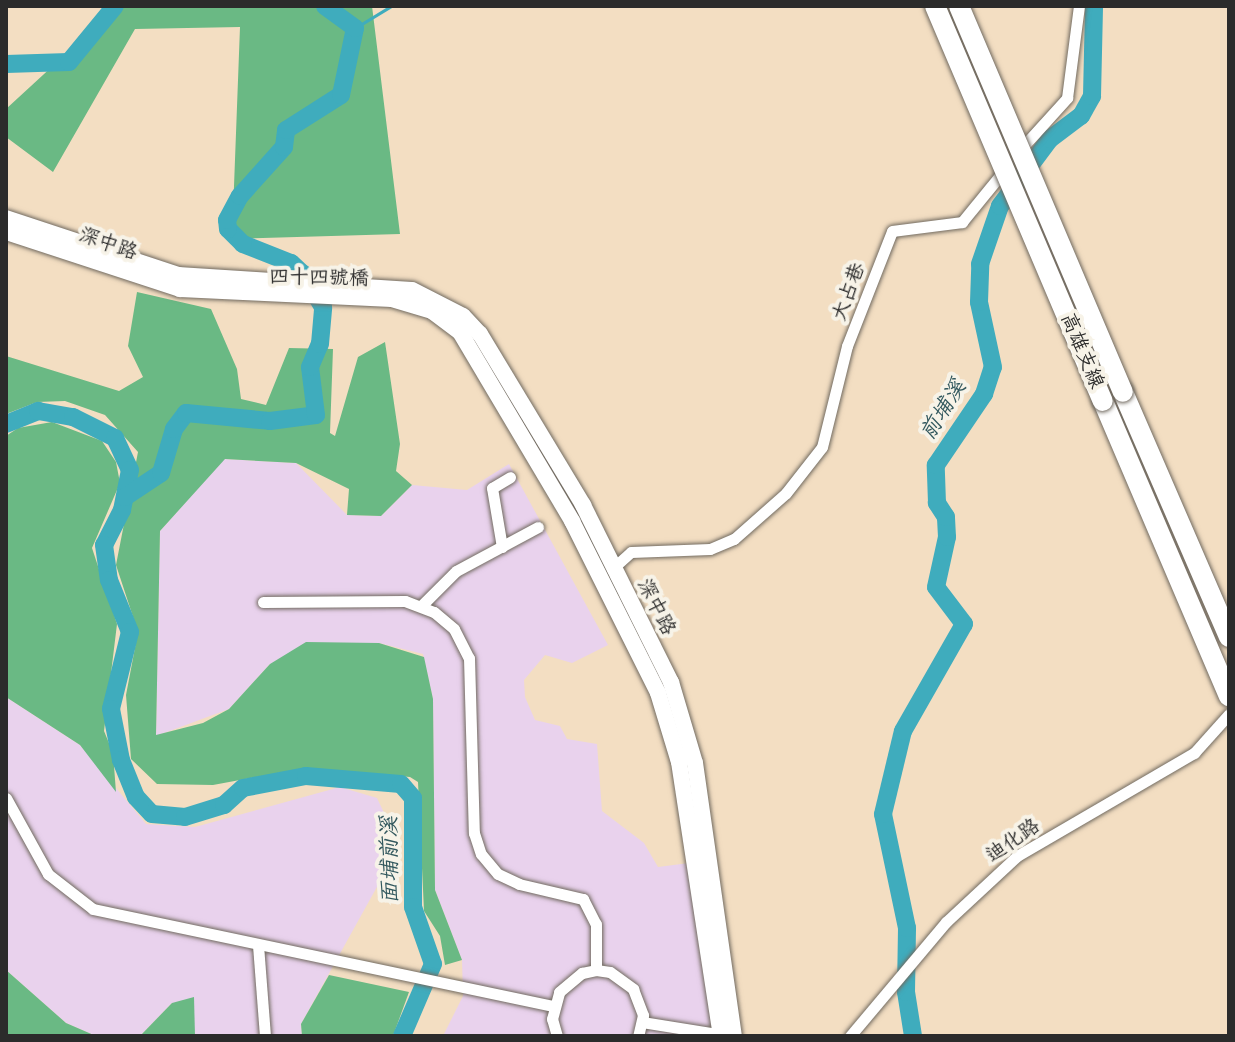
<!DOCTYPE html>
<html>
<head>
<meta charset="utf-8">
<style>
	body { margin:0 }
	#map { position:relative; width:1235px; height:1042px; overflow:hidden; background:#f3dec2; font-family:"Balsamiq Sans","LXGW WenKai TC",sans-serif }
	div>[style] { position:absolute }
	.built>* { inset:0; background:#e9d2ed }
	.forest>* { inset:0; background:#6ab984 }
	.stream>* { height:3px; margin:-1.5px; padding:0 1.5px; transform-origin:1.5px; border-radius:1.5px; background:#3facbd }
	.river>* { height:18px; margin:-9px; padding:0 9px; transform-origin:9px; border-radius:9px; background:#3facbd }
	.roads { filter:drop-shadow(0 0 2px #716a60) drop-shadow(0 0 2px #716a60) }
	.minor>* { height:11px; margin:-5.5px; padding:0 5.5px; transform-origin:5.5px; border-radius:5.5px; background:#fff }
	.primary>* { height:16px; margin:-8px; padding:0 8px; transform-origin:8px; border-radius:8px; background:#fff }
	.motorway>* { height:20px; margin:-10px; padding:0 10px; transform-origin:10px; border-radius:10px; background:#fff }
	.bridges { filter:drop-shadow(0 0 2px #716a60) drop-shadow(0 0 2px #716a60) }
	.motorway-bridge>* { height:20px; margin:-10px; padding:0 10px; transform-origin:10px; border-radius:10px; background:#fff }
	span { translate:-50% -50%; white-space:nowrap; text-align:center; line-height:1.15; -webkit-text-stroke:8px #f7f3e8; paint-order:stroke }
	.street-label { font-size:20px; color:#2b2b2b }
	.water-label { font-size:22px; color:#32585e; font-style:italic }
	.frame { position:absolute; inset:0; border:8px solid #2b2b2b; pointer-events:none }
</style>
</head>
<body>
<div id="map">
	<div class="built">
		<div style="clip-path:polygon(224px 459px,296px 463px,347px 515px,381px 516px,412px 485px,467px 490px,509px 464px,608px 645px,572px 663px,545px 655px,524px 680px,525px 697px,535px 720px,560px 726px,567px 739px,597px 744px,602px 811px,644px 843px,658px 867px,689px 863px,714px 1036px,443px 1036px,463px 996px,462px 960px,435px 890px,433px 699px,423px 654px,379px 643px,270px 664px,229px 709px,156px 736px,160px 531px)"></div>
		<div style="clip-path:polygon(6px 697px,80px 745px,146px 824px,195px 827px,340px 787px,377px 798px,395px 836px,378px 885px,301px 1024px,302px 1036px,195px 1036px,172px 1003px,140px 1036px,96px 1036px,66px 1023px,6px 970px)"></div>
	</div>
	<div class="forest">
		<div style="clip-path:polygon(118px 6px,372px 6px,400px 234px,232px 239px,240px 27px,135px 29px,53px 172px,6px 137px,6px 109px)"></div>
		<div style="clip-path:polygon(137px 292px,211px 309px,237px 369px,241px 399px,266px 405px,289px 348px,333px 349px,330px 433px,335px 436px,358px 357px,385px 342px,400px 444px,396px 471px,412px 485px,381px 516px,347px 515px,349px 489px,296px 463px,225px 459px,160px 531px,156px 735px,203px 723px,229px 709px,270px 664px,306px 642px,379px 643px,424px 657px,433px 699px,435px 890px,462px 960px,445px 965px,440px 936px,424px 911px,418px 782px,410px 777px,305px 768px,213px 785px,157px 784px,131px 759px,126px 695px,138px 632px,116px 565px,138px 452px,105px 415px,65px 401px,37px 402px,6px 414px,6px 356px,119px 391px,143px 377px,128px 346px)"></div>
		<div style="clip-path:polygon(52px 422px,102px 441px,116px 462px,120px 483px,92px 548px,117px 624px,104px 731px,113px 753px,116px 792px,80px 745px,6px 697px,6px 436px,18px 428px)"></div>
		<div style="clip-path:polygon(6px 970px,66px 1023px,96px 1036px,6px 1036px)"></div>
		<div style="clip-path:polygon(329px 975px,409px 992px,393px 1036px,302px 1036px,301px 1024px)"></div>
		<div style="clip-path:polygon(194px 997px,195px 1036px,140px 1036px,172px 1003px)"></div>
	</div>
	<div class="stream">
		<div style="left:355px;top:28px;width:42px;rotate:-31.4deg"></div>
	</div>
	<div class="river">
		<div style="left:6px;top:64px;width:63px;rotate:-1.8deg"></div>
		<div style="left:69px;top:62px;width:72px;rotate:-50.6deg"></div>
		<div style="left:6px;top:424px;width:35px;rotate:-22deg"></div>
		<div style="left:38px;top:411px;width:36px;rotate:10deg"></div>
		<div style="left:73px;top:417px;width:47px;rotate:26.6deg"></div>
		<div style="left:115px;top:438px;width:35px;rotate:65deg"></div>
		<div style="left:130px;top:470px;width:41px;rotate:101.3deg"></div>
		<div style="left:122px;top:510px;width:39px;rotate:117deg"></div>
		<div style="left:104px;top:545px;width:35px;rotate:82deg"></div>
		<div style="left:109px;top:580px;width:56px;rotate:68deg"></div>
		<div style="left:130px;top:632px;width:79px;rotate:103.9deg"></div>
		<div style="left:111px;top:709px;width:52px;rotate:78.9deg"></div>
		<div style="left:121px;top:760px;width:40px;rotate:68deg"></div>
		<div style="left:136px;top:797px;width:23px;rotate:47deg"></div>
		<div style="left:152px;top:814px;width:33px;rotate:5deg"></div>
		<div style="left:185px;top:817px;width:41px;rotate:-17.1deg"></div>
		<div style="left:224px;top:805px;width:25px;rotate:-42deg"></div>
		<div style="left:243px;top:788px;width:64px;rotate:-10.8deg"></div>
		<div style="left:306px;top:776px;width:95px;rotate:4.8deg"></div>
		<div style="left:401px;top:784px;width:18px;rotate:49deg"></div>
		<div style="left:413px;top:798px;width:109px;rotate:90deg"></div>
		<div style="left:413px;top:907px;width:60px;rotate:70.7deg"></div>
		<div style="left:433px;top:964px;width:78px;rotate:113.3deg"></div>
		<div style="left:125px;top:497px;width:43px;rotate:-33.7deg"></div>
		<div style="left:161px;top:473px;width:46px;rotate:-73.5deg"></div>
		<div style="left:174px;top:429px;width:20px;rotate:-53deg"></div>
		<div style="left:186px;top:413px;width:84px;rotate:5.4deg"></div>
		<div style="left:270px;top:421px;width:46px;rotate:-7.4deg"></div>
		<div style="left:316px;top:415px;width:48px;rotate:-97.1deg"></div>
		<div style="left:310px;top:367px;width:25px;rotate:-67deg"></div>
		<div style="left:320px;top:344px;width:37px;rotate:-85deg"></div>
		<div style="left:323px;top:307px;width:39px;rotate:-121deg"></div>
		<div style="left:303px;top:274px;width:16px;rotate:-137deg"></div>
		<div style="left:291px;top:263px;width:52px;rotate:-158.4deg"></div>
		<div style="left:243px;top:244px;width:21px;rotate:-135deg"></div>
		<div style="left:228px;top:229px;width:9px;rotate:-96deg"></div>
		<div style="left:227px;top:220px;width:27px;rotate:-62deg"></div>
		<div style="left:240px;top:196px;width:66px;rotate:-48.1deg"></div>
		<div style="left:284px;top:147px;width:17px;rotate:-83deg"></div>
		<div style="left:286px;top:130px;width:65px;rotate:-32.5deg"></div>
		<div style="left:341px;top:95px;width:68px;rotate:-78.2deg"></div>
		<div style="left:355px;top:28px;width:37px;rotate:-144deg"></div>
		<div style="left:913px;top:1036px;width:45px;rotate:-99deg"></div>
		<div style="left:906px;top:992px;width:64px;rotate:-89.1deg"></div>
		<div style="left:907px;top:928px;width:116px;rotate:-101.9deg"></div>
		<div style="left:883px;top:814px;width:85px;rotate:-76.5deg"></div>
		<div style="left:903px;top:731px;width:123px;rotate:-60.3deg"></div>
		<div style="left:964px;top:624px;width:46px;rotate:-127.1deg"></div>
		<div style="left:936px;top:587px;width:51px;rotate:-77.6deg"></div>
		<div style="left:947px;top:537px;width:20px;rotate:-93deg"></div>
		<div style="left:946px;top:517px;width:17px;rotate:-123deg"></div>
		<div style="left:937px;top:503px;width:38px;rotate:-92deg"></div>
		<div style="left:936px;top:465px;width:86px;rotate:-55.9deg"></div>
		<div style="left:984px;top:394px;width:28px;rotate:-72deg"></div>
		<div style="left:993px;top:367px;width:66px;rotate:-102.2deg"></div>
		<div style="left:979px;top:302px;width:38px;rotate:-88deg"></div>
		<div style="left:980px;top:264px;width:61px;rotate:-71deg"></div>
		<div style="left:1000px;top:206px;width:84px;rotate:-53.3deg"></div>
		<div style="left:1050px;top:139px;width:39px;rotate:-37deg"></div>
		<div style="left:1081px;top:116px;width:23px;rotate:-61deg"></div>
		<div style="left:1092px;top:96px;width:90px;rotate:-88.7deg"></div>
	</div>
	<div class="roads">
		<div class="minor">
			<div style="left:1019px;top:151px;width:72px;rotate:-47.8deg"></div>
			<div style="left:1067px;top:98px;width:93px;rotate:-82.6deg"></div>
			<div style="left:502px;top:547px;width:60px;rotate:-99.6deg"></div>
			<div style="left:492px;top:488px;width:21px;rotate:-31deg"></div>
			<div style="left:612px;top:569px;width:25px;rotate:-42deg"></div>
			<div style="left:631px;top:552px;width:79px;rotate:-2.2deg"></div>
			<div style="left:710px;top:549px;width:26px;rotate:-23deg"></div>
			<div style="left:734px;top:539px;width:69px;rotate:-41.5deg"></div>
			<div style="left:786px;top:493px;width:58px;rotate:-52deg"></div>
			<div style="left:822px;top:447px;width:104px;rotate:-76.1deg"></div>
			<div style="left:847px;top:346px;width:123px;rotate:-68.6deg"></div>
			<div style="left:892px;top:231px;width:71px;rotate:-7.3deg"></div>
			<div style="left:962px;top:222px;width:70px;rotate:-50.8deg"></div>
			<div style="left:263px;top:602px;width:142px;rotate:-0.4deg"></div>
			<div style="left:405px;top:601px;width:31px;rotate:21deg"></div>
			<div style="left:434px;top:612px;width:26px;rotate:40deg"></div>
			<div style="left:454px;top:629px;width:33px;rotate:63deg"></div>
			<div style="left:469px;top:658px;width:175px;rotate:88.4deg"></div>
			<div style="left:474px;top:833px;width:22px;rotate:72deg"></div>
			<div style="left:481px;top:854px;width:26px;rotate:50deg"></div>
			<div style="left:498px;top:874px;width:23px;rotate:25deg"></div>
			<div style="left:519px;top:884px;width:66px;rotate:13.2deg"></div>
			<div style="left:583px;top:899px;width:28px;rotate:63deg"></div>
			<div style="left:596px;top:924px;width:46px;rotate:90deg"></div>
			<div style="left:421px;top:606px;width:49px;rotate:-45deg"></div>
			<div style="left:456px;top:571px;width:93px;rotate:-28.2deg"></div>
			<div style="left:6px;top:798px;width:87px;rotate:61.1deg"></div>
			<div style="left:48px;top:874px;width:57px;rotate:37.9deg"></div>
			<div style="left:93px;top:909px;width:470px;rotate:11.9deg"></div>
			<div style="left:258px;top:945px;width:91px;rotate:85.6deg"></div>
			<div style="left:642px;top:1022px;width:82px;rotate:9.1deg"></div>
			<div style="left:557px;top:1036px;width:18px;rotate:-106deg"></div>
			<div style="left:552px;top:1019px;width:28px;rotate:-75deg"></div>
			<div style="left:559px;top:992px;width:30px;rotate:-40deg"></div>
			<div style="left:582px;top:973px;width:14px;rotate:-12deg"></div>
			<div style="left:596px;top:970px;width:14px;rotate:8deg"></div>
			<div style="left:610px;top:972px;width:29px;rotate:36deg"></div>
			<div style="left:633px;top:989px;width:28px;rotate:69deg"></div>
			<div style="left:643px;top:1015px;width:22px;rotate:103deg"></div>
			<div style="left:850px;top:1036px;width:149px;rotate:-49.9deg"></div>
			<div style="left:946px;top:922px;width:97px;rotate:-42.9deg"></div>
			<div style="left:1017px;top:856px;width:205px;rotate:-30.2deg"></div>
			<div style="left:1194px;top:753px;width:52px;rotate:-48.1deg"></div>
		</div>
		<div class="primary">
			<div style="left:6px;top:218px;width:181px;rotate:18.3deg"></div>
			<div style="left:178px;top:275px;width:234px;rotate:3.7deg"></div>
			<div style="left:412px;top:290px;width:57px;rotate:27deg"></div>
			<div style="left:463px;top:316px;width:25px;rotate:47deg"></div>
			<div style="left:480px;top:334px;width:200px;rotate:58.9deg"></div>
			<div style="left:583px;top:505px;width:198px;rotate:63.6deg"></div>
			<div style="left:671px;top:682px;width:84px;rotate:73.5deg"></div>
			<div style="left:695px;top:763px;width:276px;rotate:81.9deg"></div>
			<div style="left:6px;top:232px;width:183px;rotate:18.1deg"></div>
			<div style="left:180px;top:289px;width:212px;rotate:2.7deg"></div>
			<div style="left:392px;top:299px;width:42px;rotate:16.7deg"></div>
			<div style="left:432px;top:311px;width:35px;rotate:37deg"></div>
			<div style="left:460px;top:332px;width:220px;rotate:59.3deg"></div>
			<div style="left:572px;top:521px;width:192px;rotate:63.4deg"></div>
			<div style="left:658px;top:693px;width:72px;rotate:73.1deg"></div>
			<div style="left:679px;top:762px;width:277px;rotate:81.3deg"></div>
		</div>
		<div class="motorway">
			<div style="left:1123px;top:392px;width:267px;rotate:66.6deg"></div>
			<div style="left:1103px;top:401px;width:321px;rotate:66.9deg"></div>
		</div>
	</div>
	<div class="bridges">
		<div class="motorway-bridge">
			<div style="left:935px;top:6px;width:429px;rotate:67deg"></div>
			<div style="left:959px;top:6px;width:419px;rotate:67deg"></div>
		</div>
	</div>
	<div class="street-label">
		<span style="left:108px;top:244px;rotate:19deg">深中路</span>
		<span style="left:319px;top:278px;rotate:1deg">四十四號橋</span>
		<span style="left:849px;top:292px;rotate:-70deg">大占巷</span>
		<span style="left:1082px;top:351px;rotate:67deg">高雄支線</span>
		<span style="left:656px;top:607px;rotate:63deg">深中路</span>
		<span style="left:1013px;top:841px;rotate:-35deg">迪化路</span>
	</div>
	<div class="water-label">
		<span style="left:943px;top:410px;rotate:-58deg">前埔溪</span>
		<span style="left:390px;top:860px;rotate:-91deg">面埔前溪</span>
	</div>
	<div class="frame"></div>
</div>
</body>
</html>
